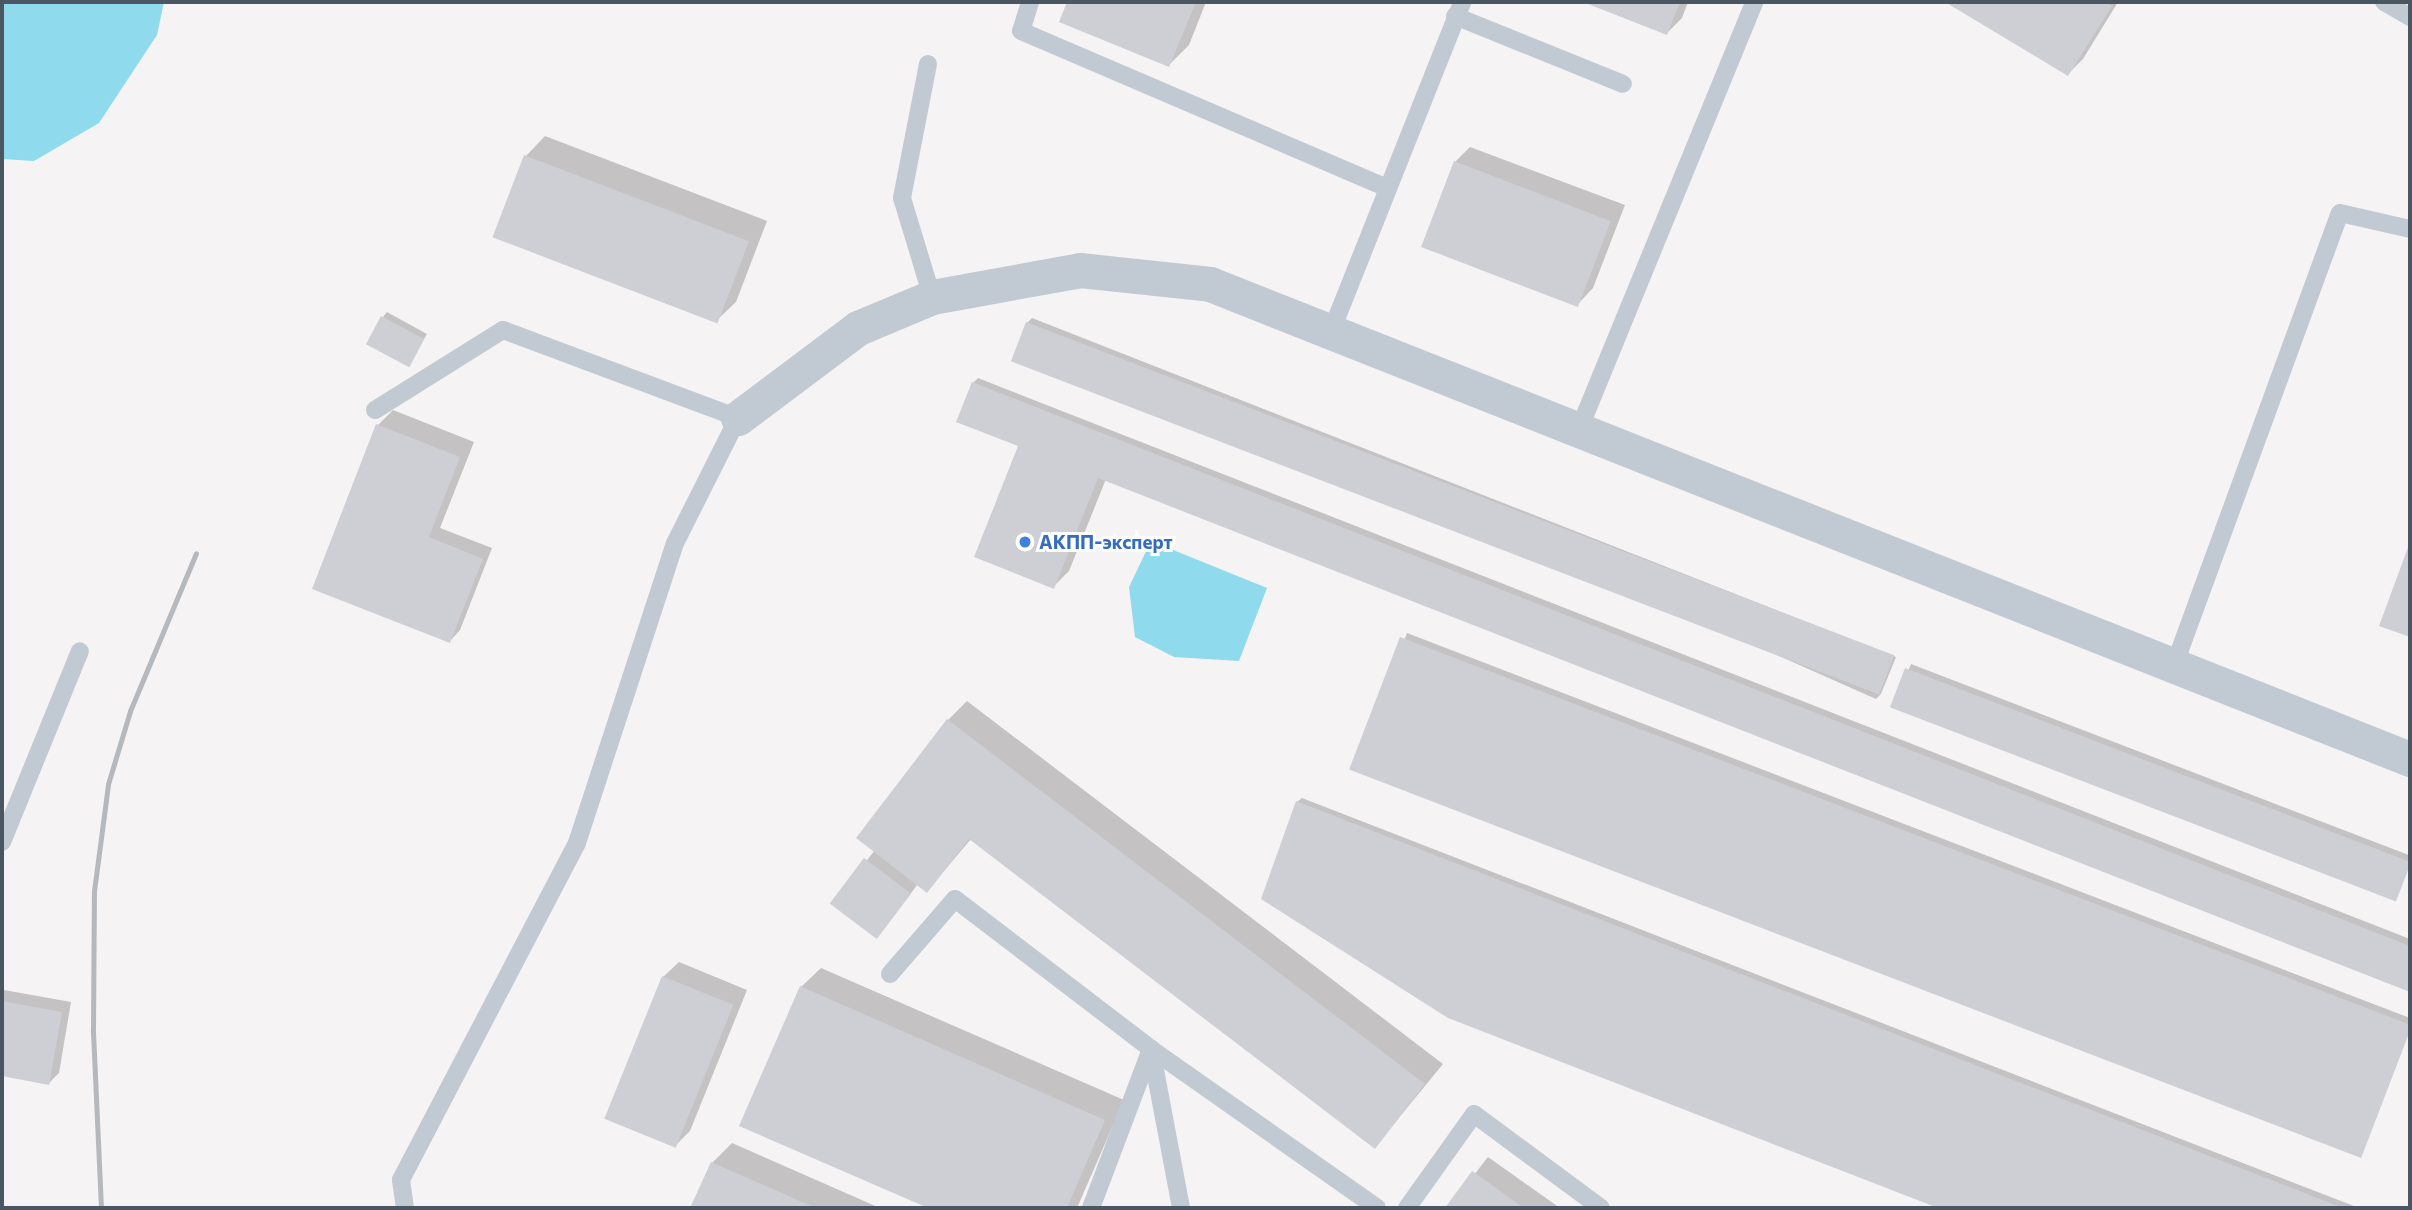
<!DOCTYPE html>
<html>
<head>
<meta charset="utf-8">
<style>
	body { margin:0 }
	#map { position:relative; width:2412px; height:1210px; overflow:hidden; background:#f5f3f3; font-family:Commissioner,sans-serif }
	div>[style] { position:absolute }
	.water>* { inset:0; background:#90daee }
	.shadow>* { inset:0; background:#0003; transform-origin:0 0 }
	.building>* { inset:0; background:#cdcfd5; transform-origin:0 0 }
	.service>* { height:18px; margin:-9px; padding:0 9px; transform-origin:9px; border-radius:9px; background:#c1cad2 }
	.minor>* { height:35px; margin:-17.5px; padding:0 17.5px; transform-origin:17.5px; border-radius:17.5px; background:#c1cad2 }
	.rail>* { height:5px; margin:-2.5px; padding:0 2.5px; transform-origin:2.5px; border-radius:2.5px; background:#b5b8bd }
	.dots>* { width:19px; height:19px; translate:-50% -50%; box-sizing:border-box; border:4px solid #fff; border-radius:50% }
	span { translate:-50% -50%; white-space:nowrap; text-align:center; line-height:1.15; -webkit-text-stroke:6px #fff; paint-order:stroke }
	.shop-label { font-size:19px; color:#366cbe; font-weight:700 }
	.left { translate:0 -50%; text-align:left }
	.frame { position:absolute; inset:0; border:4px solid #4a5661; pointer-events:none }
</style>
</head>
<body>
<div id="map">
	<div class="water">
		<div style="clip-path:polygon(2px 2px,164px 2px,157px 35px,99px 123px,34px 161px,2px 159px)"></div>
		<div style="clip-path:polygon(1151px 541px,1267px 588px,1239px 661px,1174px 657px,1135px 637px,1129px 587px)"></div>
	</div>
	<div class="shadow">
		<div style="clip-path:polygon(1069px 2px,1206px 2px,1189px 45px,1169px 65px,1061px 21px)"></div>
		<div style="clip-path:polygon(1587px 2px,1688px 2px,1682px 18px,1667px 33px)"></div>
		<div style="clip-path:polygon(1949px 2px,2118px 2px,2083px 59px,2068px 74px)"></div>
		<div style="clip-path:polygon(545px 136px,767px 221px,736px 302px,716px 321px,526px 156px)"></div>
		<div style="clip-path:polygon(1470px 147px,1625px 205px,1593px 288px,1578px 304px,1455px 162px)"></div>
		<div style="clip-path:polygon(387px 312px,427px 334px,408px 365px,383px 317px)"></div>
		<div style="clip-path:polygon(1032px 318px,1896px 657px,1881px 694px,1876px 699px,1027px 323px)"></div>
		<div style="clip-path:polygon(978px 378px,2410px 939px,2410px 990px,1106px 479px,1069px 571px,1053px 587px,1021px 445px,973px 383px)"></div>
		<div style="clip-path:polygon(393px 410px,474px 442px,440px 528px,492px 548px,460px 630px,450px 641px,378px 425px)"></div>
		<div style="left:1407px;top:633px;width:1077px;height:147px;rotate:21deg"></div>
		<div style="left:1911px;top:664px;width:536px;height:46px;rotate:21deg"></div>
		<div style="clip-path:polygon(967px 701px,1443px 1064px,1375px 1147px,971px 839px,927px 891px,918px 884px,878px 936px,833px 904px,875px 850px,948px 720px)"></div>
		<div style="clip-path:polygon(1302px 798px,2359px 1208px,1942px 1208px,1449px 1016px,1297px 802px)"></div>
		<div style="clip-path:polygon(679px 962px,747px 990px,690px 1131px,675px 1146px,663px 977px)"></div>
		<div style="clip-path:polygon(821px 968px,1124px 1100px,1077px 1208px,932px 1208px,741px 1125px,801px 987px)"></div>
		<div style="clip-path:polygon(4px 990px,71px 1002px,59px 1073px,49px 1083px,2px 1075px)"></div>
		<div style="clip-path:polygon(732px 1143px,880px 1208px,692px 1208px,712px 1163px)"></div>
		<div style="clip-path:polygon(1488px 1157px,1560px 1208px,1448px 1208px)"></div>
	</div>
	<div class="building">
		<div style="clip-path:polygon(1067px 2px,1196px 2px,1169px 67px,1059px 22px)"></div>
		<div style="clip-path:polygon(1583px 2px,1680px 2px,1667px 35px)"></div>
		<div style="clip-path:polygon(1945px 2px,2105px 2px,2112px 6px,2068px 76px)"></div>
		<div style="left:524px;top:155px;width:241px;height:88px;rotate:21deg"></div>
		<div style="left:1454px;top:161px;width:168px;height:92px;rotate:21deg"></div>
		<div style="left:381px;top:316px;width:49px;height:32px;rotate:28deg"></div>
		<div style="left:1026px;top:322px;width:930px;height:42px;rotate:21deg"></div>
		<div style="clip-path:polygon(972px 382px,2410px 946px,2410px 992px,1098px 478px,1054px 589px,974px 557px,1018px 446px,956px 422px)"></div>
		<div style="clip-path:polygon(376px 424px,460px 457px,429px 537px,483px 559px,450px 643px,312px 589px)"></div>
		<div style="clip-path:polygon(2410px 542px,2410px 637px,2379px 626px)"></div>
		<div style="left:1400px;top:637px;width:1084px;height:142px;rotate:21deg"></div>
		<div style="left:1905px;top:668px;width:542px;height:42px;rotate:21deg"></div>
		<div style="clip-path:polygon(947px 719px,1425px 1084px,1375px 1149px,969px 839px,927px 893px,856px 838px)"></div>
		<div style="clip-path:polygon(1296px 801px,2343px 1208px,1938px 1208px,1448px 1018px,1261px 899px)"></div>
		<div style="left:864px;top:858px;width:59px;height:57px;rotate:37deg"></div>
		<div style="left:662px;top:976px;width:77px;height:154px;rotate:22deg"></div>
		<div style="clip-path:polygon(800px 986px,1105px 1120px,1067px 1208px,928px 1208px,739px 1126px)"></div>
		<div style="clip-path:polygon(2px 1001px,62px 1012px,49px 1085px,2px 1076px)"></div>
		<div style="clip-path:polygon(711px 1162px,816px 1208px,690px 1208px)"></div>
		<div style="clip-path:polygon(1472px 1171px,1524px 1208px,1445px 1208px)"></div>
	</div>
	<div class="service">
		<div style="left:1030px;top:2px;width:30px;rotate:107deg"></div>
		<div style="left:1021px;top:31px;width:399px;rotate:23.2deg"></div>
		<div style="left:2384px;top:2px;width:30px;rotate:30deg"></div>
		<div style="left:1455px;top:16px;width:181px;rotate:22deg"></div>
		<div style="left:928px;top:64px;width:136px;rotate:101deg"></div>
		<div style="left:902px;top:198px;width:103px;rotate:73.1deg"></div>
		<div style="left:1331px;top:332px;width:355px;rotate:-68.3deg"></div>
		<div style="left:375px;top:410px;width:151px;rotate:-32deg"></div>
		<div style="left:503px;top:330px;width:251px;rotate:20.5deg"></div>
		<div style="left:738px;top:418px;width:140px;rotate:116.7deg"></div>
		<div style="left:675px;top:543px;width:316px;rotate:108.1deg"></div>
		<div style="left:577px;top:843px;width:380px;rotate:117.6deg"></div>
		<div style="left:401px;top:1180px;width:28px;rotate:82deg"></div>
		<div style="left:1578px;top:432px;width:465px;rotate:-67.7deg"></div>
		<div style="left:2174px;top:666px;width:482px;rotate:-69.9deg"></div>
		<div style="left:2340px;top:213px;width:72px;rotate:12.9deg"></div>
		<div style="left:2px;top:842px;width:206px;rotate:-67.8deg"></div>
		<div style="left:890px;top:974px;width:99px;rotate:-49.1deg"></div>
		<div style="left:955px;top:899px;width:247px;rotate:37.4deg"></div>
		<div style="left:1151px;top:1049px;width:162px;rotate:79.3deg"></div>
		<div style="left:1091px;top:1208px;width:170px;rotate:-69.3deg"></div>
		<div style="left:1151px;top:1049px;width:276px;rotate:35.1deg"></div>
		<div style="left:1407px;top:1208px;width:115px;rotate:-54.5deg"></div>
		<div style="left:1474px;top:1114px;width:158px;rotate:36.5deg"></div>
	</div>
	<div class="minor">
		<div style="left:738px;top:418px;width:150px;rotate:-36.9deg"></div>
		<div style="left:858px;top:328px;width:80px;rotate:-22.7deg"></div>
		<div style="left:932px;top:297px;width:150px;rotate:-10.3deg"></div>
		<div style="left:1080px;top:270px;width:131px;rotate:6.1deg"></div>
		<div style="left:1210px;top:284px;width:1291px;rotate:21.6deg"></div>
	</div>
	<div class="rail">
		<div style="left:101px;top:1208px;width:179px;rotate:-92.6deg"></div>
		<div style="left:93px;top:1029px;width:138px;rotate:-89.6deg"></div>
		<div style="left:94px;top:891px;width:108px;rotate:-82.5deg"></div>
		<div style="left:108px;top:784px;width:76px;rotate:-73.2deg"></div>
		<div style="left:130px;top:711px;width:171px;rotate:-67.3deg"></div>
	</div>
	<div class="dots">
		<div style="left:1025px;top:542px;background:#3f7fe0"></div>
	</div>
	<div class="shop-label">
		<span class="left" style="left:1039px;top:542px">АКПП-эксперт</span>
	</div>
	<div class="frame"></div>
</div>
</body>
</html>
